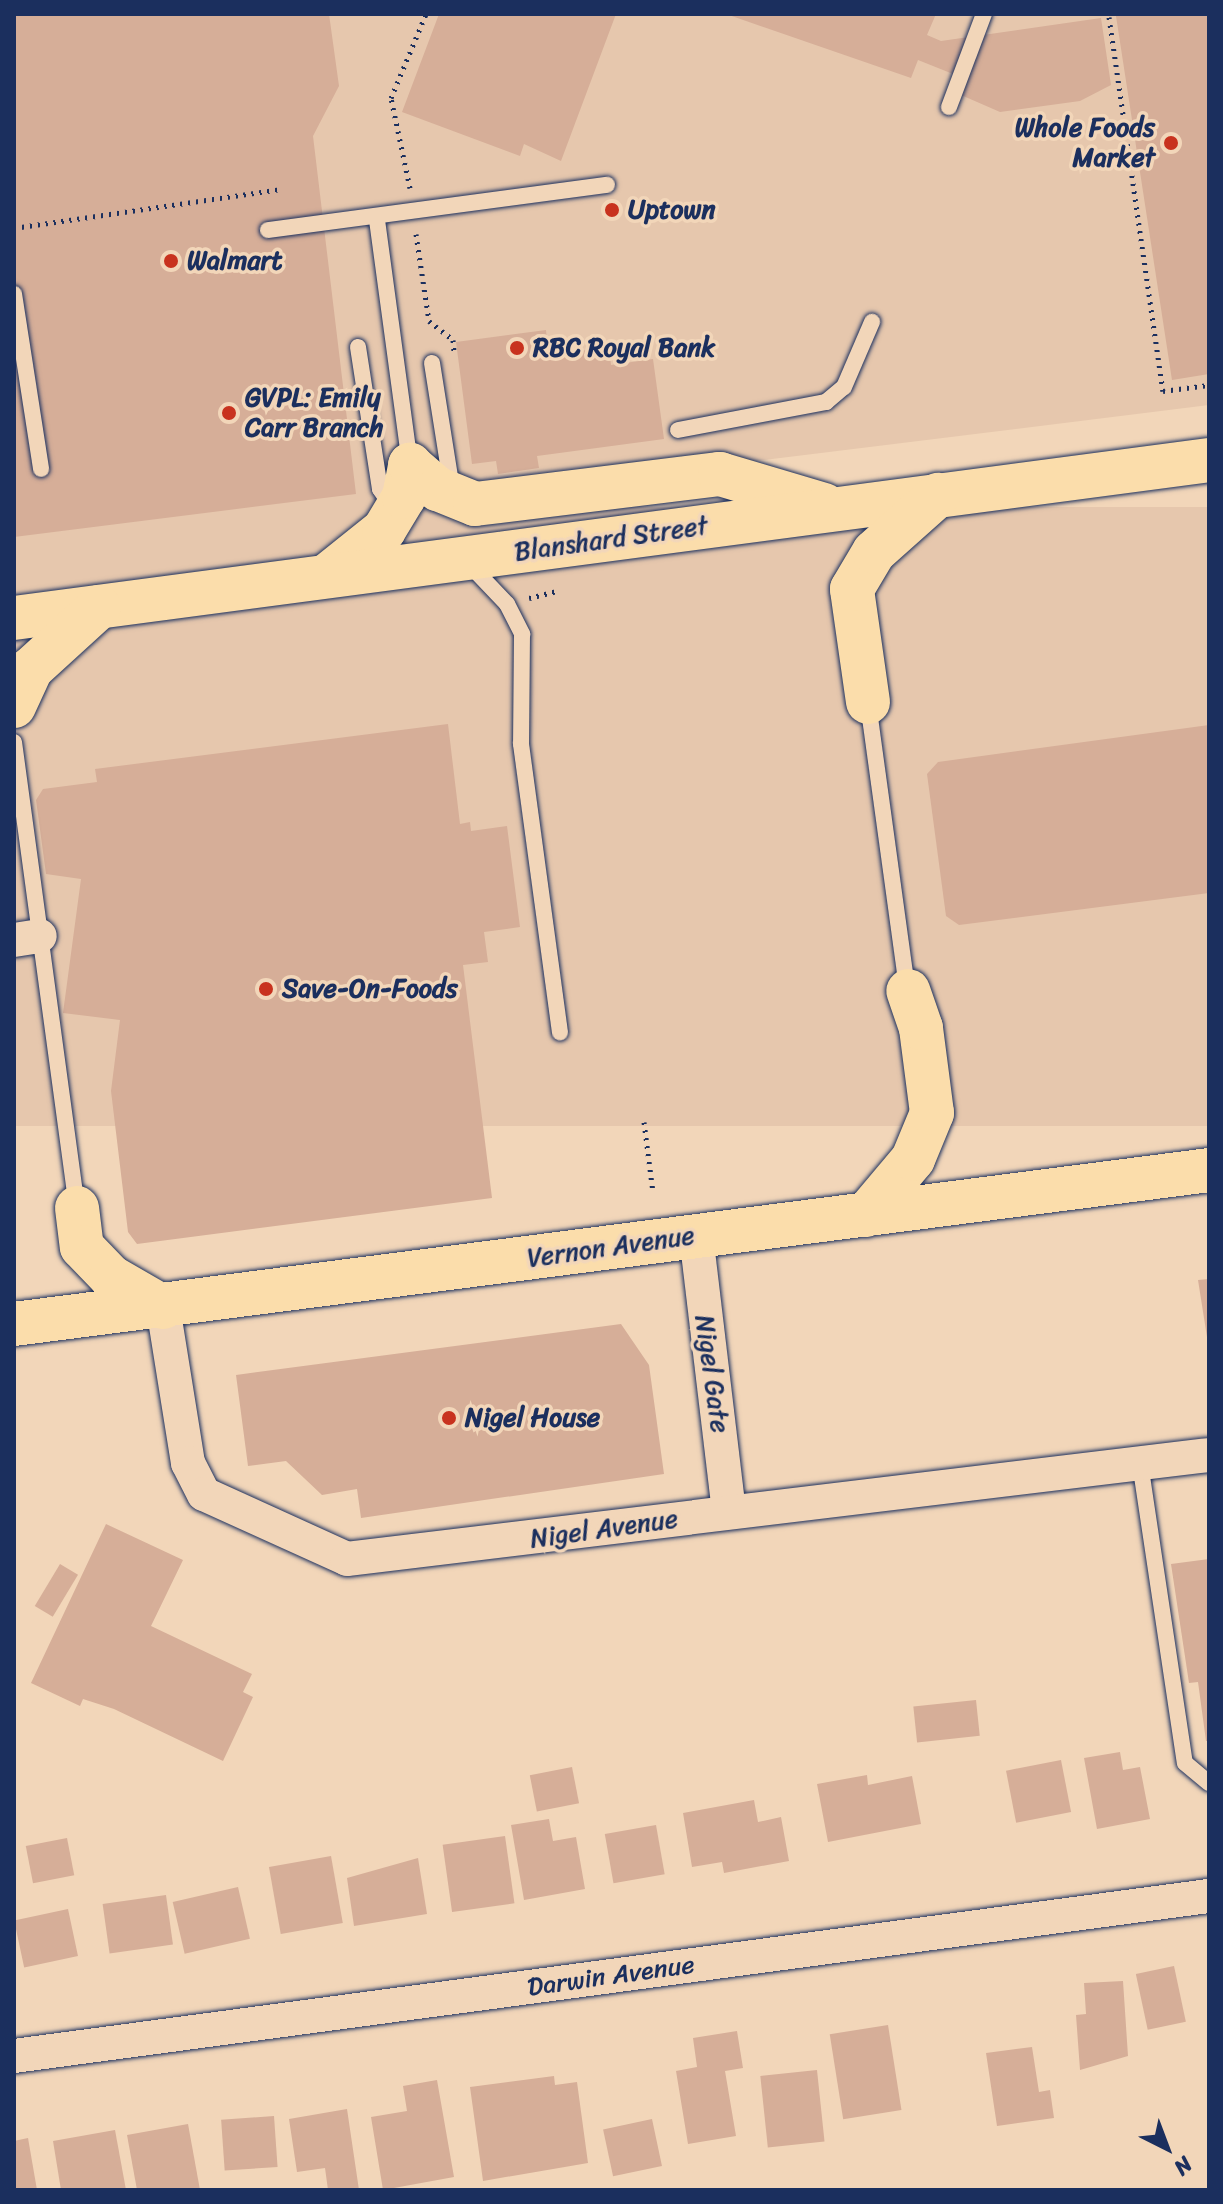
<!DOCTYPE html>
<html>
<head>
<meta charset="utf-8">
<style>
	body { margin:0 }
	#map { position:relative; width:1223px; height:2204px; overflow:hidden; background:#f2d6b9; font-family:Sriracha,sans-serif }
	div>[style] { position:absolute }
	.built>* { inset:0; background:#e6c7ad; transform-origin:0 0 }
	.building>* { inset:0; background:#d6ae98; transform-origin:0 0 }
	.path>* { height:5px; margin-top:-2.5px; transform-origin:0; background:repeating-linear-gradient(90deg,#1b2f5e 0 2px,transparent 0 8px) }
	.roads { filter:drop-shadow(0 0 2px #1b2f5e) drop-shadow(0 0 2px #1b2f5e) }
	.service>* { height:16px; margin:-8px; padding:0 8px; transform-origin:8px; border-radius:8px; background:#f2d6b9 }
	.minor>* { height:34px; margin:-17px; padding:0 17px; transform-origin:17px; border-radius:17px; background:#f2d6b9 }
	.trunk>* { height:44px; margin:-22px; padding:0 22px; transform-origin:22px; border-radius:22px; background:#fbddab }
	.dots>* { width:22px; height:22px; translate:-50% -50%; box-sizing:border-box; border:4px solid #f2d6b9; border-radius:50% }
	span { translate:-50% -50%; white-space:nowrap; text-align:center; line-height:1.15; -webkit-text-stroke:7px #f2d6b9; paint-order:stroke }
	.poi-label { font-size:26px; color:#1b2f5e; font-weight:700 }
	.right { translate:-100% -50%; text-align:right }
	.left { translate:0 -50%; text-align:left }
	.street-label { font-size:26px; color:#1b2f5e }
	.frame { position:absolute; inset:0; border:16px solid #1b2f5e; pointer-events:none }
	.north { position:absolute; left:1127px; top:2108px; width:80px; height:80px; -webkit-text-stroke:6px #f2d6b9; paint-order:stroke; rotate:138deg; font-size:22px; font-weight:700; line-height:32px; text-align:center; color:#1b2f5e }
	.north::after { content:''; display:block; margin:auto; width:28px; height:36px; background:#1b2f5e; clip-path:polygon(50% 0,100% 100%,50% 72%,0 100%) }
</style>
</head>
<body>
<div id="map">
	<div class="built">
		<div style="clip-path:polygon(14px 14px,1209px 14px,1209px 405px,14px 553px)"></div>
		<div style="left:1209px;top:507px;width:619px;height:1206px;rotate:90deg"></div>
	</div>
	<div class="building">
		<div style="clip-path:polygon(14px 14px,329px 14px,339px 86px,313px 136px,356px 494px,14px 537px)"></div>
		<div style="clip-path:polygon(439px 14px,616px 14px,561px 161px,524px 144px,520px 156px,402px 112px)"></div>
		<div style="clip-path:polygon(726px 14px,936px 14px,927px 35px,941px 41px,1101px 18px,1111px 85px,1080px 101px,1000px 112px,961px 95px,958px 76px,918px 60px,911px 78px)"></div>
		<div style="clip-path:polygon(1135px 14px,1209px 14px,1209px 374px,1172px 380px,1116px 16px)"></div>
		<div style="clip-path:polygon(546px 330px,547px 341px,578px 336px,580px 351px,609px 347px,611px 365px,653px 359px,664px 439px,537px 456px,539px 468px,498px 474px,496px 461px,472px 464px,456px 342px)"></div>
		<div style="clip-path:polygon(448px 724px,460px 824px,470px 822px,471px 831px,507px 826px,520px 927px,484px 932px,488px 962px,463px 965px,492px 1198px,137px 1244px,128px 1232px,111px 1091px,120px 1020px,63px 1013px,81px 879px,46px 874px,36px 800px,43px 789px,97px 782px,95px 769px)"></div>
		<div style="clip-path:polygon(1209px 725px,1209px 893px,959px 925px,946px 916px,927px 774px,938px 762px)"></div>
		<div style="clip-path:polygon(1209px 1279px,1209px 1337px,1207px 1337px,1198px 1280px)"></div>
		<div style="clip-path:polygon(621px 1324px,649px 1365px,664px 1474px,361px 1518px,357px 1489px,322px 1495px,286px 1461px,248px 1466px,236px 1375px)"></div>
		<div style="clip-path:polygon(106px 1524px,183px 1560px,151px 1626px,252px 1674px,243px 1692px,253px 1697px,223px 1761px,114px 1709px,83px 1699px,80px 1706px,31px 1683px)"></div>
		<div style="clip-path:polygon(1209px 1559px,1209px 1741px,1206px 1741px,1198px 1682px,1189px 1683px,1171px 1564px)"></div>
		<div style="left:60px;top:1564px;width:21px;height:49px;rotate:31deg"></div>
		<div style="left:976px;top:1700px;width:36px;height:63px;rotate:84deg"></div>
		<div style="clip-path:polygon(1120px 1752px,1123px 1770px,1140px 1767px,1150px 1819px,1097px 1829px,1084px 1758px)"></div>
		<div style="left:1061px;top:1760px;width:53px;height:56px;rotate:79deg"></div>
		<div style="left:572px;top:1767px;width:37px;height:43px;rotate:79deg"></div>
		<div style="clip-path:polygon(867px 1775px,868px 1785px,912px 1776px,921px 1824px,828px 1842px,817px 1784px)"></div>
		<div style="clip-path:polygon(754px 1800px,758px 1822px,781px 1817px,789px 1861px,724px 1873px,722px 1862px,692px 1867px,683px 1813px)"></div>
		<div style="clip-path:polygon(549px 1819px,553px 1841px,576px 1837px,585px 1889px,524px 1900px,511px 1825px)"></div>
		<div style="left:656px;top:1825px;width:50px;height:52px;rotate:80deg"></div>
		<div style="left:505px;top:1836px;width:68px;height:63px;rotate:82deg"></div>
		<div style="left:67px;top:1838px;width:38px;height:42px;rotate:79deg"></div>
		<div style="left:331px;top:1856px;width:68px;height:63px;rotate:80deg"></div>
		<div style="clip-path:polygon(418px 1858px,427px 1914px,354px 1926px,347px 1878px)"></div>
		<div style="left:238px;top:1887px;width:53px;height:67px;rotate:77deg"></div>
		<div style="left:166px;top:1895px;width:50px;height:64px;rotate:82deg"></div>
		<div style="left:68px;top:1909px;width:48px;height:55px;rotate:78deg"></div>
		<div style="left:1174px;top:1966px;width:57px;height:39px;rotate:78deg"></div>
		<div style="clip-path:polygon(1123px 1981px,1128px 2056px,1080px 2070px,1076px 2015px,1086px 2014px,1084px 1983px)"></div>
		<div style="left:888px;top:2025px;width:86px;height:59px;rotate:81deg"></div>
		<div style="clip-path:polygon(737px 2031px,743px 2068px,725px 2071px,736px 2136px,688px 2144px,676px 2071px,697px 2067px,693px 2038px)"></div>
		<div style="clip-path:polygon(1032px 2047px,1039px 2092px,1050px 2090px,1054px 2118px,997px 2126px,986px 2053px)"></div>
		<div style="left:817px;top:2070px;width:72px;height:57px;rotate:84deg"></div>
		<div style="clip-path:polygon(554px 2076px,555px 2085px,577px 2082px,588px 2163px,483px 2181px,470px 2087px)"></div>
		<div style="clip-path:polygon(437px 2080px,454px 2177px,383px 2190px,371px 2117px,407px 2111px,403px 2086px)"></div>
		<div style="clip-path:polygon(347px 2109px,359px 2190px,328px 2190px,325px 2168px,297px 2172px,289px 2119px)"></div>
		<div style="left:274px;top:2116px;width:51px;height:53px;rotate:86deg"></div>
		<div style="left:652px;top:2119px;width:48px;height:50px;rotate:78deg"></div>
		<div style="clip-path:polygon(188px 2124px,200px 2190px,137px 2190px,127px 2135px)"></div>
		<div style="clip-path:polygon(115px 2130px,126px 2190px,61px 2190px,53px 2141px)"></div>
		<div style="clip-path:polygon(28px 2138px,37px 2190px,14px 2190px,14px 2141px)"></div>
	</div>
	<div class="path">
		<div style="left:1109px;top:17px;width:378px;rotate:81.8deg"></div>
		<div style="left:1163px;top:391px;width:46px;rotate:-7.4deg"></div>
		<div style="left:410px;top:188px;width:92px;rotate:-101.9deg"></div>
		<div style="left:391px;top:98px;width:91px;rotate:-67.4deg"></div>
		<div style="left:14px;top:228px;width:271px;rotate:-8.3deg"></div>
		<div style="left:416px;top:234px;width:88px;rotate:81.5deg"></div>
		<div style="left:429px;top:321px;width:31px;rotate:38deg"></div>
		<div style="left:453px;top:340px;width:12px;rotate:85deg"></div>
		<div style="left:14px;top:540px;width:7px;rotate:-8deg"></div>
		<div style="left:529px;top:598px;width:30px;rotate:-14deg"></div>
		<div style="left:644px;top:1122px;width:71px;rotate:82.7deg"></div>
	</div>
	<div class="roads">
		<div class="service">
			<div style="left:949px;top:107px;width:99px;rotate:-69.4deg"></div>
			<div style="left:377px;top:220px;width:246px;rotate:82.3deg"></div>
			<div style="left:268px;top:230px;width:342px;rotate:-7.6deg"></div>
			<div style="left:14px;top:294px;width:177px;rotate:81.2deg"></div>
			<div style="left:358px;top:347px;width:144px;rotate:81.2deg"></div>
			<div style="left:380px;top:489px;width:23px;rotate:56deg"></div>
			<div style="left:432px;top:363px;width:128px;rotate:81deg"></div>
			<div style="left:678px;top:430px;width:151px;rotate:-10.7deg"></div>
			<div style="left:826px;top:402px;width:23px;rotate:-40deg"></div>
			<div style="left:844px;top:387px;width:71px;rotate:-66.7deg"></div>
			<div style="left:467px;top:562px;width:58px;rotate:46.4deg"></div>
			<div style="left:507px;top:604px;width:34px;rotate:63deg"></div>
			<div style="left:522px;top:634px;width:110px;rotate:90.5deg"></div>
			<div style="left:521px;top:744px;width:291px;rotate:82.3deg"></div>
			<div style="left:868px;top:703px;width:289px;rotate:82.2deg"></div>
			<div style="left:14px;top:742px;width:468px;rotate:82.3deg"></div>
			<div style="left:1140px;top:1463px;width:303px;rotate:81.5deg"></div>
			<div style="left:1185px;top:1763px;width:31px;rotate:40deg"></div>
		</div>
		<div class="minor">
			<div style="left:14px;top:940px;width:26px;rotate:-9deg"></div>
			<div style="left:696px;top:1235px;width:279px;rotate:83.2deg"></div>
			<div style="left:163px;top:1307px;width:158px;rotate:80.9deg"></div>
			<div style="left:188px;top:1463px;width:35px;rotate:63deg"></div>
			<div style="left:204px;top:1494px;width:157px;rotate:24.4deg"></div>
			<div style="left:347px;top:1559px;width:868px;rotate:-6.88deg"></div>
			<div style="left:14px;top:2056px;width:1206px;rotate:-7.63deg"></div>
		</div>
		<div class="trunk">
			<div style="left:328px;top:575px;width:72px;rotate:-38.8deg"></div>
			<div style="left:384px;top:530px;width:39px;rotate:-59deg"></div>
			<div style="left:404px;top:497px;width:33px;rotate:-79deg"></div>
			<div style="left:410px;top:465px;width:37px;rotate:41deg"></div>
			<div style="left:438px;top:489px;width:40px;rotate:22deg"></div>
			<div style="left:475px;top:504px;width:247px;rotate:-7deg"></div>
			<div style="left:720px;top:474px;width:109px;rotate:16.6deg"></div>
			<div style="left:14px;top:618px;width:1205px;rotate:-7.53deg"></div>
			<div style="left:868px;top:702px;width:114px;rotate:-98.1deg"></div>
			<div style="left:852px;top:589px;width:43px;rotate:-59.3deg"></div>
			<div style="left:874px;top:552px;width:86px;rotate:-41.7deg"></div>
			<div style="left:14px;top:706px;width:41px;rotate:-65.3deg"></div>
			<div style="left:31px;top:669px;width:92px;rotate:-42.4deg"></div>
			<div style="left:77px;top:1208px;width:39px;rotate:83deg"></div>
			<div style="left:82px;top:1247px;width:42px;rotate:46deg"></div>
			<div style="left:111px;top:1277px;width:60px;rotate:30deg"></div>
			<div style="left:866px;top:1215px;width:73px;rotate:-50deg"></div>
			<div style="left:913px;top:1159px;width:50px;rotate:-67.6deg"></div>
			<div style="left:932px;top:1113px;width:86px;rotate:-97.4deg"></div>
			<div style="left:921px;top:1028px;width:39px;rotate:-109deg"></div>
			<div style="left:14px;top:1324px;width:1205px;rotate:-7.34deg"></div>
		</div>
	</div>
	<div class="dots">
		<div style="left:1171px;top:143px;background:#c8321e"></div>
		<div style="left:612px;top:210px;background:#c8321e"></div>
		<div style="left:171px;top:261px;background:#c8321e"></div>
		<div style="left:517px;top:348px;background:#c8321e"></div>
		<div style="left:229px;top:413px;background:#c8321e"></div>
		<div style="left:266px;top:989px;background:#c8321e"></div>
		<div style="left:449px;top:1418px;background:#c8321e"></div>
	</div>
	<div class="poi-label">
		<span class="right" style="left:1155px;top:143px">Whole Foods<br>Market</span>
		<span class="left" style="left:628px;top:210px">Uptown</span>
		<span class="left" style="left:187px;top:261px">Walmart</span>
		<span class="left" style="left:533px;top:348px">RBC Royal Bank</span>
		<span class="left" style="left:245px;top:413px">GVPL: Emily<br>Carr Branch</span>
		<span class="left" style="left:282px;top:989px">Save-On-Foods</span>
		<span class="left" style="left:465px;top:1418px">Nigel House</span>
	</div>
	<div class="street-label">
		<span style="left:611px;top:539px;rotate:-8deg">Blanshard Street</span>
		<span style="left:611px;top:1247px;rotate:-8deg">Vernon Avenue</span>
		<span style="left:712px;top:1374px;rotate:82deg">Nigel Gate</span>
		<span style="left:604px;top:1529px;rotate:-8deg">Nigel Avenue</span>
		<span style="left:611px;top:1976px;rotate:-8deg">Darwin Avenue</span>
	</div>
	<div class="frame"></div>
	<div class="north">N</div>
</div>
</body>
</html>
